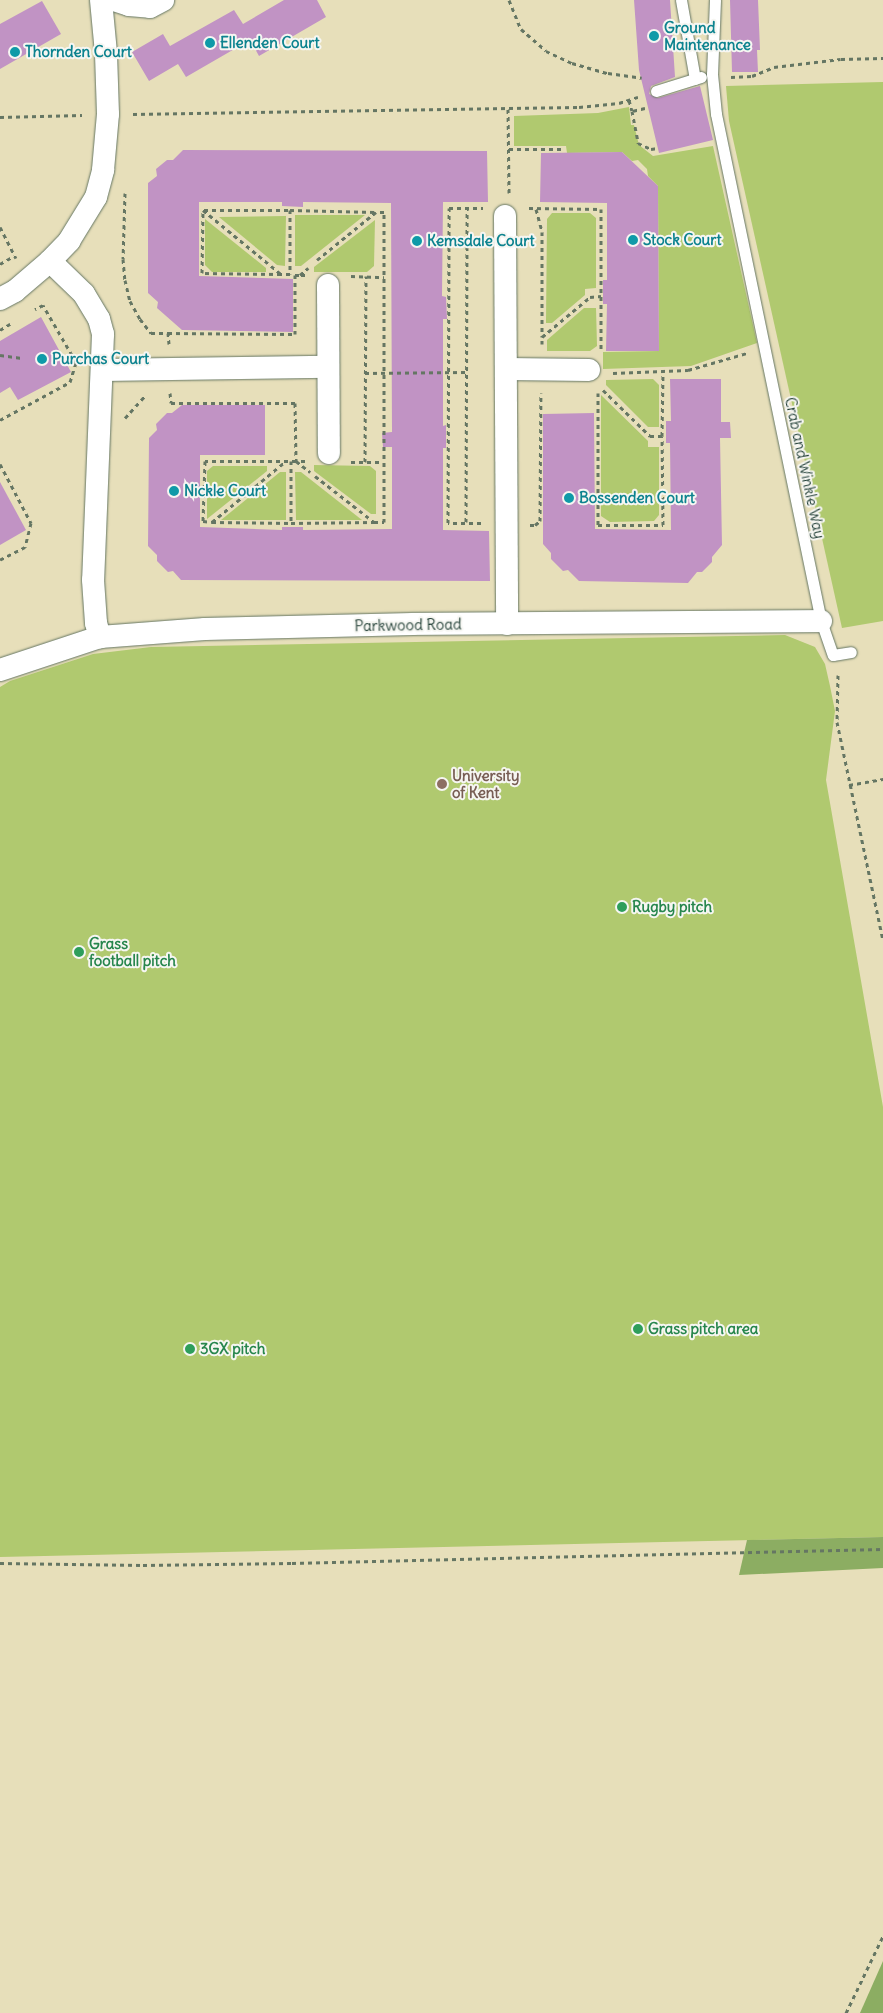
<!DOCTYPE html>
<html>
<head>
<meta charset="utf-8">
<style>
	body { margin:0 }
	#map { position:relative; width:883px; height:2013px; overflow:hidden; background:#e7dfba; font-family:Delius,sans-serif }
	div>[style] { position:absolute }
	.green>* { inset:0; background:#b0c96f }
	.forest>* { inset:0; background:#8cad62 }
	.building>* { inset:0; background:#c193c4 }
	.path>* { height:3px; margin-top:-1.5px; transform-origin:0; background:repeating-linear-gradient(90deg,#657663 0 4px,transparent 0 8px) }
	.roads { filter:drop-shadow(0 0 1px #657663) drop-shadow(0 0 1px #657663) }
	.lane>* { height:11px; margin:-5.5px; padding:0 5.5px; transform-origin:5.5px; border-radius:5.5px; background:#fff }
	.street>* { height:22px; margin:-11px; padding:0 11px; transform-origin:11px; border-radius:11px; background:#fff }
	.dots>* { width:14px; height:14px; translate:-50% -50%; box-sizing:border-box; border:2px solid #f6f6f2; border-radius:50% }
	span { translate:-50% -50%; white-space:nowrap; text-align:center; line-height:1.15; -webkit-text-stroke:4px #f6f6f2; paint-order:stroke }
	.culture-label { font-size:15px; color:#0d838f; font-weight:700 }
	.left { translate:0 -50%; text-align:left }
	.street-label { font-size:15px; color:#1f3d34 }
	.education-label { font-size:15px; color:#785e54; font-weight:700 }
	.leisure-label { font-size:15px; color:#27864d; font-weight:700 }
</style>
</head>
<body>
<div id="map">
	<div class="green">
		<div style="clip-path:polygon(883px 82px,883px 621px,842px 628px,729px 121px,726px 86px)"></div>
		<div style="clip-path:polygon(629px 107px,631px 125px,634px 125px,639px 145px,653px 156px,713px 146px,757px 343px,691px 366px,603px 369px,603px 352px,659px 351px,658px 186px,648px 176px,647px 169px,638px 160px,632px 161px,622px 152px,567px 153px,566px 146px,514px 146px,514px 116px,598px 113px)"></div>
		<div style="clip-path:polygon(552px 213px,590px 213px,596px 218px,596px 288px,585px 289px,585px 295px,552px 323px,546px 323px,547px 219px)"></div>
		<div style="clip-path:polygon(295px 215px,365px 215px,301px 266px,295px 266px)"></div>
		<div style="clip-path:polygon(286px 216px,285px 266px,277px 265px,219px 217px)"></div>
		<div style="clip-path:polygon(205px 219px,266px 268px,266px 272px,212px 272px,205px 265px)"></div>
		<div style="clip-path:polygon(375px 220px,374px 266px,367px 272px,314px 272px,314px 267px)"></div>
		<div style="clip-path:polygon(584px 308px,596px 308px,597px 346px,590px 351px,547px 351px,547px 340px)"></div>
		<div style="clip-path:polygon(653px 379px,659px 385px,659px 427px,648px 427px,606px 385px,606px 380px)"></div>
		<div style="clip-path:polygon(601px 395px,648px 441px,648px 447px,659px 447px,659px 515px,654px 521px,610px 522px,601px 516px)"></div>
		<div style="clip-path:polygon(314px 465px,370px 466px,376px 471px,376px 514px,371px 514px,314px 471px)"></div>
		<div style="clip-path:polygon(213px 466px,267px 466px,267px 471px,207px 519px,207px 471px)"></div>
		<div style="clip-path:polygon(280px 472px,286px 472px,286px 520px,221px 520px)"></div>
		<div style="clip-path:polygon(295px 472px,301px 472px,362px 520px,296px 520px)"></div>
		<div style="clip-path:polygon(785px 635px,815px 647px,825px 664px,830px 686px,835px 711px,826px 780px,883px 1107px,883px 1537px,0 1557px,0 687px,10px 681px,93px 654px,151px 647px)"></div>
	</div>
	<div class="forest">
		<div style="clip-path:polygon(883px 1537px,883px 1568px,739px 1575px,747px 1540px)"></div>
		<div style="clip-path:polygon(883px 1961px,883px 2013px,860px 2013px)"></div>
	</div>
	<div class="building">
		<div style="clip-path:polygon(284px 0,317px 0,326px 17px,259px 56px,250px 40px,186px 77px,178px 64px,149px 81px,132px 52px,163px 34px,170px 46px,234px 10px,243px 24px)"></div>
		<div style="clip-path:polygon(634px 0,670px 0,675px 77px,651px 86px,649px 94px,658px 98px,700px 86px,713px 140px,659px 153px,639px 70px)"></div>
		<div style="clip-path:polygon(730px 0,758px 0,760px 50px,757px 50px,758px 72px,732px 72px)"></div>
		<div style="clip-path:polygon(42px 1px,61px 34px,0 69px,0 24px)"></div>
		<div style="clip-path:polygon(183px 150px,487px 151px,488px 202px,443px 202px,442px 296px,446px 297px,447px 319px,443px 319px,443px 426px,446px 425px,446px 448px,443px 448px,443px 530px,489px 531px,490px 581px,181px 580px,173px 571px,168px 572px,157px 561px,157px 555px,148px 546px,149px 438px,157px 430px,156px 424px,167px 413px,172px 413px,182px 405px,265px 405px,265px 455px,200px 455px,200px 527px,282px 530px,282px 527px,303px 527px,303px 530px,392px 529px,392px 447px,383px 447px,382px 433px,392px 432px,391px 203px,303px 202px,303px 207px,282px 206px,282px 202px,199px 202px,199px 276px,293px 279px,293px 332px,182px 330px,157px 308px,158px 302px,148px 293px,148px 183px,157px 176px,156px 169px,167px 160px,173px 160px)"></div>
		<div style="clip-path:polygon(622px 152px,658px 186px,659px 351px,606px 351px,607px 304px,603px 304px,603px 280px,607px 280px,607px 203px,540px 202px,541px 153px)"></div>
		<div style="clip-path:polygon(41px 317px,71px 372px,18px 400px,10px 387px,0 393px,0 341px)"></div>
		<div style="clip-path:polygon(670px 379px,721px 379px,721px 422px,730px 422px,731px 438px,720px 438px,722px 545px,712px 557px,712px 562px,702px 572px,697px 572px,688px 583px,579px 581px,568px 570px,563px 571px,551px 559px,551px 553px,543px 544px,543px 414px,594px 413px,595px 529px,671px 530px,670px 443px,666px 443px,666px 421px,671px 421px)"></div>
		<div style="clip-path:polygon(0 482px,26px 530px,0 545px)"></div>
	</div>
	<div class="path">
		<div style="left:509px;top:0;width:31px;rotate:68deg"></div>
		<div style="left:521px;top:29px;width:33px;rotate:41deg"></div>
		<div style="left:546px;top:51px;width:29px;rotate:25deg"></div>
		<div style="left:572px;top:63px;width:37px;rotate:16deg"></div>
		<div style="left:608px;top:73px;width:34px;rotate:8deg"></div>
		<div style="left:731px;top:77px;width:21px;rotate:-3deg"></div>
		<div style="left:752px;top:76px;width:24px;rotate:-22deg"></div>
		<div style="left:774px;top:67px;width:67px;rotate:-6.8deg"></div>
		<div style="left:841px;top:59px;width:42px;rotate:-1.4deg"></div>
		<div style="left:629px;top:100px;width:11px;rotate:75deg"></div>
		<div style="left:645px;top:108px;width:13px;rotate:167deg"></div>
		<div style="left:632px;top:111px;width:33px;rotate:79deg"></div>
		<div style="left:638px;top:143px;width:14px;rotate:25deg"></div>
		<div style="left:651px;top:149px;width:7px;rotate:-8deg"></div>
		<div style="left:508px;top:109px;width:84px;rotate:89.3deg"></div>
		<div style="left:133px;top:114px;width:446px;rotate:-0.9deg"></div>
		<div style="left:579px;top:107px;width:40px;rotate:-5.7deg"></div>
		<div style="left:619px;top:103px;width:20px;rotate:-18deg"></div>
		<div style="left:0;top:117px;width:82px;rotate:-1.4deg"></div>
		<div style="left:509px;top:149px;width:55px"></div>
		<div style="left:125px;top:193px;width:66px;rotate:91.7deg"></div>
		<div style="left:123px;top:259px;width:21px;rotate:85deg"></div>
		<div style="left:125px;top:280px;width:22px;rotate:77deg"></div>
		<div style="left:130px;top:301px;width:21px;rotate:61deg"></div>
		<div style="left:140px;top:319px;width:18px;rotate:52deg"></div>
		<div style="left:151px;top:333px;width:17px"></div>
		<div style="left:529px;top:208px;width:72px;rotate:0.8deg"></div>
		<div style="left:601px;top:209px;width:140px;rotate:90deg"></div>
		<div style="left:536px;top:209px;width:24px;rotate:75deg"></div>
		<div style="left:542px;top:232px;width:105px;rotate:90deg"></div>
		<div style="left:203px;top:210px;width:101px;rotate:39.4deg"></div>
		<div style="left:281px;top:274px;width:79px;rotate:-179.3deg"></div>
		<div style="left:202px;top:273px;width:63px;rotate:-89.1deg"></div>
		<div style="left:204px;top:210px;width:86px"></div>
		<div style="left:290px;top:210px;width:64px;rotate:90deg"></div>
		<div style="left:290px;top:274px;width:9px;rotate:180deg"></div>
		<div style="left:290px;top:210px;width:85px;rotate:1.3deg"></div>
		<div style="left:0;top:227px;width:35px;rotate:63deg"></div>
		<div style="left:0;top:264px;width:16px;rotate:-30deg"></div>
		<div style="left:305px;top:275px;width:5px;rotate:180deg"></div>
		<div style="left:300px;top:275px;width:11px;rotate:-41deg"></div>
		<div style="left:351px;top:276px;width:33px;rotate:2deg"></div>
		<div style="left:0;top:330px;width:12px;rotate:-31deg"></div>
		<div style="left:169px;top:344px;width:11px;rotate:-95deg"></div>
		<div style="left:168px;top:333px;width:127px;rotate:0.5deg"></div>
		<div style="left:295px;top:334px;width:59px;rotate:-90deg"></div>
		<div style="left:295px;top:275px;width:5px"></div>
		<div style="left:542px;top:344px;width:7px;rotate:-90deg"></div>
		<div style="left:542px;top:337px;width:62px;rotate:-39.8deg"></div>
		<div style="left:590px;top:297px;width:11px;rotate:-5deg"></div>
		<div style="left:0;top:355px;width:22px;rotate:8deg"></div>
		<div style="left:365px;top:373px;width:101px;rotate:-0.6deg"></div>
		<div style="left:613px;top:373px;width:75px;rotate:-2.3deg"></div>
		<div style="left:688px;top:370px;width:61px;rotate:-16.1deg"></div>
		<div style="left:603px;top:390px;width:66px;rotate:44.4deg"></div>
		<div style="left:650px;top:436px;width:12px"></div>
		<div style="left:662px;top:436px;width:63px;rotate:-89.1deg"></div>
		<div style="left:170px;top:393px;width:10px;rotate:84deg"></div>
		<div style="left:171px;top:403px;width:124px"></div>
		<div style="left:295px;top:403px;width:58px;rotate:89deg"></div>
		<div style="left:296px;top:461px;width:91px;rotate:180deg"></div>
		<div style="left:205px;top:461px;width:60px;rotate:91.9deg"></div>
		<div style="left:203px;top:521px;width:9px;rotate:6deg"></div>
		<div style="left:212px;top:522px;width:96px;rotate:-39.5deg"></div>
		<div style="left:598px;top:393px;width:132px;rotate:90deg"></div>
		<div style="left:598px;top:525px;width:65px"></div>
		<div style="left:663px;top:525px;width:89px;rotate:-90.6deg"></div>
		<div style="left:125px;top:418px;width:31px;rotate:-48deg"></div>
		<div style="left:0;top:420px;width:80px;rotate:-28.5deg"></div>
		<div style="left:70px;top:382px;width:21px;rotate:-73deg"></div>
		<div style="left:76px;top:362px;width:66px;rotate:-120.1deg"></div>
		<div style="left:43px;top:305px;width:9px;rotate:153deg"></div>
		<div style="left:291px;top:461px;width:62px;rotate:90deg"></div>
		<div style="left:291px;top:523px;width:83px;rotate:-0.7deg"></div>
		<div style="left:305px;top:461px;width:9px;rotate:180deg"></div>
		<div style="left:296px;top:461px;width:18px;rotate:38deg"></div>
		<div style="left:351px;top:462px;width:32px"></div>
		<div style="left:365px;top:462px;width:186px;rotate:-89.7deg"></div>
		<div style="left:0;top:464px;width:67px;rotate:62.3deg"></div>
		<div style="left:31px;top:523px;width:25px;rotate:104deg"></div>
		<div style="left:25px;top:547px;width:28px;rotate:153deg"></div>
		<div style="left:315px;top:476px;width:75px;rotate:37.9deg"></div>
		<div style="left:374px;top:522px;width:10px"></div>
		<div style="left:384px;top:522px;width:310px;rotate:-90deg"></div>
		<div style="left:384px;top:212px;width:8px;rotate:180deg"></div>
		<div style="left:376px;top:212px;width:76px;rotate:140.9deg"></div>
		<div style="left:212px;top:522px;width:79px;rotate:0.7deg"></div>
		<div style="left:466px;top:522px;width:315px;rotate:-89.8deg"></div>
		<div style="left:481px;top:523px;width:33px;rotate:180deg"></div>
		<div style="left:448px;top:523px;width:315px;rotate:-89.8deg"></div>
		<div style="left:449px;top:208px;width:34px"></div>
		<div style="left:530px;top:525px;width:5px"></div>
		<div style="left:535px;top:525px;width:6px;rotate:-39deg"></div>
		<div style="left:540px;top:521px;width:128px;rotate:-89.6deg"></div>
		<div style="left:838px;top:675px;width:47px;rotate:91.2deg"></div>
		<div style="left:837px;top:722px;width:223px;rotate:78.1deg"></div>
		<div style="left:849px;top:785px;width:35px;rotate:-10deg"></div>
		<div style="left:0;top:1563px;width:143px;rotate:0.8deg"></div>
		<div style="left:143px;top:1565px;width:149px;rotate:-0.8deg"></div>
		<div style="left:292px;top:1563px;width:591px;rotate:-1.36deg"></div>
		<div style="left:846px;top:2013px;width:85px;rotate:-64.3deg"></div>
	</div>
	<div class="roads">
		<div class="lane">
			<div style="left:681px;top:0;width:80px;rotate:80deg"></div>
			<div style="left:715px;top:0;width:74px;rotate:92.3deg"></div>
			<div style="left:712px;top:74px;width:40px;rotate:84.3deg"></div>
			<div style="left:716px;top:114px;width:518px;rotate:78.3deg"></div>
			<div style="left:821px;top:621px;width:36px;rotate:71deg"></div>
			<div style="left:833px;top:655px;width:18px;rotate:-9deg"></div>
			<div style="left:656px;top:91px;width:47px;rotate:-17.3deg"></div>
		</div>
		<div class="street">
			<div style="left:114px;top:0;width:16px;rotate:18deg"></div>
			<div style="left:129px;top:5px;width:21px;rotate:5deg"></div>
			<div style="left:150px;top:7px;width:15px;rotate:-28deg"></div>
			<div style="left:505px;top:216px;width:408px;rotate:89.7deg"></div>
			<div style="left:50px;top:261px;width:47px;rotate:44.1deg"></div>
			<div style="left:84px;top:294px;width:29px;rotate:59deg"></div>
			<div style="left:99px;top:319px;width:16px;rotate:75deg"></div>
			<div style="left:103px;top:334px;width:246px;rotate:92.3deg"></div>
			<div style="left:93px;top:580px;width:43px;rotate:86deg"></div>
			<div style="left:96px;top:623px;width:15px;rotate:74deg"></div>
			<div style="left:328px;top:285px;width:168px;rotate:89.7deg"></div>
			<div style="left:0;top:299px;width:17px;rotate:-28deg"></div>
			<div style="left:15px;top:291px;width:46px;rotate:-40.6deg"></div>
			<div style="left:50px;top:261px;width:28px;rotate:-46deg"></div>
			<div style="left:69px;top:241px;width:52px;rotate:-58.5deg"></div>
			<div style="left:96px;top:197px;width:28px;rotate:-75deg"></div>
			<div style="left:103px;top:170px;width:56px;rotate:-84.9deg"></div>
			<div style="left:108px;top:114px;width:61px;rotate:-91.9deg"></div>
			<div style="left:106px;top:53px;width:53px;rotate:-95.4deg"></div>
			<div style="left:507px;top:369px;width:82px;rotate:0.7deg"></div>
			<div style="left:103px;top:370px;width:225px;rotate:-0.8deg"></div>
			<div style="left:0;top:670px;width:105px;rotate:-18.3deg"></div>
			<div style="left:100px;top:637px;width:105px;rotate:-4.4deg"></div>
			<div style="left:205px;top:629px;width:208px;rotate:-1.4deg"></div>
			<div style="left:413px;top:624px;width:408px;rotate:-0.4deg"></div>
		</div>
	</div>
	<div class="dots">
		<div style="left:654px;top:36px;background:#0f9aa8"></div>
		<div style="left:210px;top:43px;background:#0f9aa8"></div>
		<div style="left:15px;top:52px;background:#0f9aa8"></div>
		<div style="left:633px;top:240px;background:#0f9aa8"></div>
		<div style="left:417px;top:241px;background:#0f9aa8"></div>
		<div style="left:42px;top:359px;background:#0f9aa8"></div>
		<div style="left:174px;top:491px;background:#0f9aa8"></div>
		<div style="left:569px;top:498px;background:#0f9aa8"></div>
		<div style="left:442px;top:784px;background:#8d6e63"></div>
		<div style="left:622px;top:907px;background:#2e9e5b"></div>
		<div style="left:79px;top:952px;background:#2e9e5b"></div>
		<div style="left:638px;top:1329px;background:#2e9e5b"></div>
		<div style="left:190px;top:1349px;background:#2e9e5b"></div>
	</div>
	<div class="culture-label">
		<span class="left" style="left:664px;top:36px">Ground<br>Maintenance</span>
		<span class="left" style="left:220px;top:43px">Ellenden Court</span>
		<span class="left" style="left:25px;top:52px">Thornden Court</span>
		<span class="left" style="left:643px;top:240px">Stock Court</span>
		<span class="left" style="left:427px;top:241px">Kemsdale Court</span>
		<span class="left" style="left:52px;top:359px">Purchas Court</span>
		<span class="left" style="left:184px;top:491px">Nickle Court</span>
		<span class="left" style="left:579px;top:498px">Bossenden Court</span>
	</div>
	<div class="street-label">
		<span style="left:805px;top:468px;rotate:78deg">Crab and Winkle Way</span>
		<span style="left:408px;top:625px;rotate:-1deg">Parkwood Road</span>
	</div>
	<div class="education-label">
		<span class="left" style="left:452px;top:784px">University<br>of Kent</span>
	</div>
	<div class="leisure-label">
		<span class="left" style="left:632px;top:907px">Rugby pitch</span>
		<span class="left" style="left:89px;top:952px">Grass<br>football pitch</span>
		<span class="left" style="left:648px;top:1329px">Grass pitch area</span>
		<span class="left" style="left:200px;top:1349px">3GX pitch</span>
	</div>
</div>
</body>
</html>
